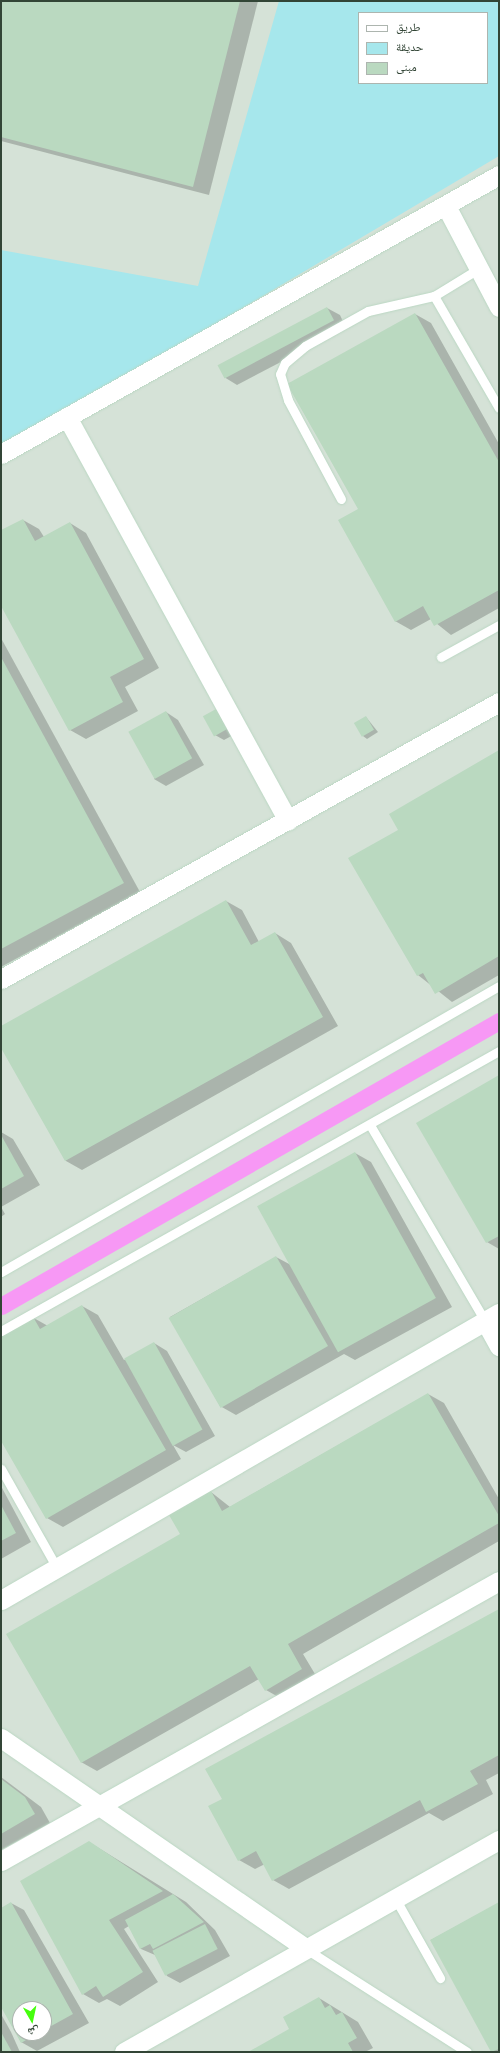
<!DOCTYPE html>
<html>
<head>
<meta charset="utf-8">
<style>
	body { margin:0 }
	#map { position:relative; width:500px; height:2053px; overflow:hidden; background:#e2f3e7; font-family:"Noto Sans","Noto Naskh Arabic",sans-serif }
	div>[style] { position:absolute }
	.industrial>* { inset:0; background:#d5e2d7 }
	.green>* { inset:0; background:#a6e7ec }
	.shadow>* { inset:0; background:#0003 }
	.canal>* { height:17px; margin:-8.5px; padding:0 8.5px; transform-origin:8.5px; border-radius:8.5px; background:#f798f5 }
	.building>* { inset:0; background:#bad9c0; transform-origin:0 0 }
	.roads { filter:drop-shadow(0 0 1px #bbd7c3) drop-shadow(0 0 1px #bbd7c3) }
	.lane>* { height:9px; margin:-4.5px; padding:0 4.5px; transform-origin:4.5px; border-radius:4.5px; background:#fff }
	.street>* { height:19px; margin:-9.5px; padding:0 9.5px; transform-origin:9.5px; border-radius:9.5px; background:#fff }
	span { translate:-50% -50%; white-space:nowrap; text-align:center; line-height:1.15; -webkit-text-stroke:3px #fff; paint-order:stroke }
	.frame { position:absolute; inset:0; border:2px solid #324536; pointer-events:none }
	.legend { position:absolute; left:358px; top:12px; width:130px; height:72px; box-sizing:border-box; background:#fff; border:1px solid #adb5af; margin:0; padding:5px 7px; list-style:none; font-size:12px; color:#324536 }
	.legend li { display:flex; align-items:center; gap:8px; height:20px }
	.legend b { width:20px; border:1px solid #adb5af }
	.north { position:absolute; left:12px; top:2001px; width:40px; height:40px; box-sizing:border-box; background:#fff; border:1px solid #adb5af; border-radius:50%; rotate:171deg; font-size:11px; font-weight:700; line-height:16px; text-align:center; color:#324536 }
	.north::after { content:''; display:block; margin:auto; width:14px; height:18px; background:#46ff0d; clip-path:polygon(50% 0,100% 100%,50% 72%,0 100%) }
</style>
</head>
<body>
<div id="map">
	<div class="industrial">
		<div style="clip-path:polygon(evenodd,1px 1px,499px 1px,499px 2052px,1px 2052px,1px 1px,359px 13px,487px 13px,487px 83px,359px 83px,359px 13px,1px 1px,20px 2009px,44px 2009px,44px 2033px,20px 2033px,20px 2009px)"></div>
	</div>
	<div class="green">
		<div style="clip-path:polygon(evenodd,279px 1px,499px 1px,499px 156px,1px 451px,1px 250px,198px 286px,279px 1px,359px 13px,487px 13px,487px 83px,359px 83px,359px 13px)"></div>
	</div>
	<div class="shadow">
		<div style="clip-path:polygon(1px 1px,258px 1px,209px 195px,1px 141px)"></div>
		<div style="clip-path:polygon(327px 308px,340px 315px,346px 328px,237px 385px,224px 377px)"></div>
		<div style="clip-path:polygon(415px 314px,431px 323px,499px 444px,499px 608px,451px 635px,431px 619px,411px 630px,395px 621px,359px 510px)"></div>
		<div style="clip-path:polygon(23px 520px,39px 529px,44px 537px,70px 523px,86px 533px,159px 668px,125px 687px,138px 711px,86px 739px,70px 730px,1px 604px,1px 532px)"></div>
		<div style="clip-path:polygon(1px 638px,140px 892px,1px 967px)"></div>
		<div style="clip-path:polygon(216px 710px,224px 715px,235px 734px,224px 740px,215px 735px,205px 717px)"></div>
		<div style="clip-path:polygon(166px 712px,178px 720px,204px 765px,166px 786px,154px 779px)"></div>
		<div style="clip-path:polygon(366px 717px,378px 732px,367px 739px,363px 736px)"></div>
		<div style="clip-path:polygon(499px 751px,499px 975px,452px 1002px,418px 975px,399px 830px)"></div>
		<div style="clip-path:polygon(226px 901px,242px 910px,259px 942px,275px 933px,291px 943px,338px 1026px,82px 1170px,66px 1161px,1px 1046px,1px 1027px)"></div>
		<div style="clip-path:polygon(499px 1076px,499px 1249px,487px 1242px)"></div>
		<div style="clip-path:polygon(1px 1132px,13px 1139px,40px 1185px,1px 1207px,5px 1214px,1px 1217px)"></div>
		<div style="clip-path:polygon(355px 1153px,371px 1162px,452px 1307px,355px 1360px,344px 1354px,236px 1415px,220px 1406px,170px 1317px,276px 1257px,291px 1265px)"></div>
		<div style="clip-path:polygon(82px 1306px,98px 1315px,124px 1360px,154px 1343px,167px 1351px,215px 1436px,186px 1452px,173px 1445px,181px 1459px,63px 1527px,47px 1518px,1px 1439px,32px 1317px,48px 1326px)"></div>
		<div style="clip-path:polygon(428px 1394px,444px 1403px,499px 1499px,499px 1541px,303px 1654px,318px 1679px,282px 1699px,266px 1690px,259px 1679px,97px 1771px,81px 1762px,182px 1535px,211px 1492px,230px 1507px)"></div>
		<div style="clip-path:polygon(1px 1486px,31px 1542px,1px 1559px)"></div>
		<div style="clip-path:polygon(499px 1610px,499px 1773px,486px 1780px,493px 1794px,443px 1821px,429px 1813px,289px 1889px,273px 1880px,265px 1864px,255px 1869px,239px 1860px)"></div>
		<div style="clip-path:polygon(1px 1777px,41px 1807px,50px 1823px,1px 1850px)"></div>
		<div style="clip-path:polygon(89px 1842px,186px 1902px,215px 1930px,230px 1956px,180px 1983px,167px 1976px,155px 1955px,141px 1949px,129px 1926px,124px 1929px,158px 1982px,120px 2006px,107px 1999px,99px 2003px,83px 1994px)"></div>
		<div style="clip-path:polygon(evenodd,11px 1903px,24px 1910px,89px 2023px,37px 2051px,21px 2042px,1px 2005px,1px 1909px,11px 1903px,20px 2009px,44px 2009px,44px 2033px,20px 2033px,20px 2009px)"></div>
		<div style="clip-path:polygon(499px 1903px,499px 2052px,492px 2052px,431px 1940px)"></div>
		<div style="clip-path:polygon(319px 1998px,358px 2022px,373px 2048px,365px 2052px,250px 2052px,291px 2029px)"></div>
		<div style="clip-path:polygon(1px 2014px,11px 2032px,20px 2052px,1px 2052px)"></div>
	</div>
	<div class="canal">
		<div style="left:1px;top:1306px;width:574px;rotate:-29.78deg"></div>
	</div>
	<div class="building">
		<div style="clip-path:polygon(1px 1px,240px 1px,193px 187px,1px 137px)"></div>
		<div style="left:327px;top:307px;width:15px;height:124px;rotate:62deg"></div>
		<div style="clip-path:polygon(415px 313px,499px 462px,499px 590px,434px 626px,423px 606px,395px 622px,338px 520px,358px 509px,287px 384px)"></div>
		<div style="clip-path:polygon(23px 519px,35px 541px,70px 522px,144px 659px,110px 677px,123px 702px,69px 731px,1px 606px,1px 530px)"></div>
		<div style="clip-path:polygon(1px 657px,124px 883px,1px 949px)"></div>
		<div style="left:216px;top:709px;width:23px;height:15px;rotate:61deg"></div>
		<div style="left:166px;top:711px;width:54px;height:43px;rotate:61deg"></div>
		<div style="left:366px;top:716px;width:16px;height:14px;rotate:60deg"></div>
		<div style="clip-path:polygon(499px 750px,499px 956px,435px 994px,423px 973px,417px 976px,348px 858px,398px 830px,389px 814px)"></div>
		<div style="clip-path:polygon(226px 900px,251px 945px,275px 932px,323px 1017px,65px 1161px,1px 1048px,1px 1026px)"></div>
		<div style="clip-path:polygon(499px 1075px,499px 1236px,486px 1243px,416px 1123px)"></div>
		<div style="clip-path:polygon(1px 1135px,24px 1176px,1px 1189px)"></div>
		<div style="left:355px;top:1152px;width:167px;height:112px;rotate:61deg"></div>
		<div style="left:276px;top:1256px;width:104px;height:124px;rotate:60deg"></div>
		<div style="clip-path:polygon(82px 1305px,166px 1450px,46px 1519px,1px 1441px,1px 1333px,32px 1315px,40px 1329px)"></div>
		<div style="left:154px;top:1342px;width:100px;height:34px;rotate:61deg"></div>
		<div style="clip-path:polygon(428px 1393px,499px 1516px,499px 1523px,288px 1644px,302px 1669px,265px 1691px,250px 1666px,81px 1763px,6px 1634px,180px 1534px,169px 1515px,211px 1491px,222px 1511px)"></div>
		<div style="clip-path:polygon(1px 1505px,16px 1533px,1px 1541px)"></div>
		<div style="clip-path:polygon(499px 1609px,499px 1755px,470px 1771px,478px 1784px,426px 1812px,420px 1800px,272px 1881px,256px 1851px,238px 1861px,208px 1806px,222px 1799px,205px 1769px)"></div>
		<div style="clip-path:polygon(1px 1779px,25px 1797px,35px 1814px,1px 1834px)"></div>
		<div style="clip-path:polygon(89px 1841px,163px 1891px,109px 1920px,143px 1972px,103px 1997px,96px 1986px,82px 1995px,20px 1881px)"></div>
		<div style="clip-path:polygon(173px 1894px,204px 1922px,153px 1949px,150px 1944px,140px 1949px,125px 1920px)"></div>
		<div style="clip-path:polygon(11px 1902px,73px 2014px,44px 2030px,44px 2009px,20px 2009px,20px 2033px,38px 2033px,21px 2043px,1px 2007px,1px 1908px)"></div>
		<div style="clip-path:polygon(499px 1902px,499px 2049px,491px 2052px,430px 1940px)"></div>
		<div style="left:205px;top:1924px;width:28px;height:59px;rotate:63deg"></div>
		<div style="clip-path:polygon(319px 1997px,325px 2008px,330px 2005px,336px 2015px,342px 2012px,357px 2038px,348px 2043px,353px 2052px,248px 2052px,289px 2029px,283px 2017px)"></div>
		<div style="clip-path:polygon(1px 2032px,12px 2052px,1px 2052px)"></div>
	</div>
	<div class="roads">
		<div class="lane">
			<div style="left:434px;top:296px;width:129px;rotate:59.9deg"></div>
			<div style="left:341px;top:499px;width:112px;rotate:-118.2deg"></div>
			<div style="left:288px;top:400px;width:27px;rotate:-107deg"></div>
			<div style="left:280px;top:374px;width:12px;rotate:-66deg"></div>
			<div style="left:285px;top:363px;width:26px;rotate:-40deg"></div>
			<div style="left:305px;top:346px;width:72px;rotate:-29.1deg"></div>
			<div style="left:368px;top:311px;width:68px;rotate:-12.8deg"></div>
			<div style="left:434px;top:296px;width:52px;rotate:-31.5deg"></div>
			<div style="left:441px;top:657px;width:66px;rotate:-28.9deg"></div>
			<div style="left:370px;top:1125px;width:227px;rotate:59.6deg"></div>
			<div style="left:1px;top:1272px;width:574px;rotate:-29.87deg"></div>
			<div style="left:1px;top:1331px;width:571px;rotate:-29.35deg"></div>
			<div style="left:1px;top:1469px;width:114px;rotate:60.5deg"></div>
			<div style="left:395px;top:1898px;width:92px;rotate:60.6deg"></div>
			<div style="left:306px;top:1949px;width:191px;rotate:32.6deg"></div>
		</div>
		<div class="street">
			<div style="left:446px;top:206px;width:114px;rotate:62.3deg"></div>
			<div style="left:67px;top:417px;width:460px;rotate:61.3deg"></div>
			<div style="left:1px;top:454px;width:571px;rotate:-29.26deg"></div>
			<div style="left:1px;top:979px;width:570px;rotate:-29.08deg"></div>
			<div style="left:485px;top:1321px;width:29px;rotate:61deg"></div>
			<div style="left:1px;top:1600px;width:575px;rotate:-29.96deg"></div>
			<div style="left:1px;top:1738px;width:369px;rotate:34.6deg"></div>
			<div style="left:1px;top:1861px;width:571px;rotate:-29.35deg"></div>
			<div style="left:124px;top:2052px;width:431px;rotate:-29.5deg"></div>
		</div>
	</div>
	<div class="frame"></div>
	<ul class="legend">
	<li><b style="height:5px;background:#fff"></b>طريق</li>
	<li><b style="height:11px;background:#a6e7ec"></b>حديقة</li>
	<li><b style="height:11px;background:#bad9c0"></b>مبنى</li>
	</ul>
	<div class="north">ش</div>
</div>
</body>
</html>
